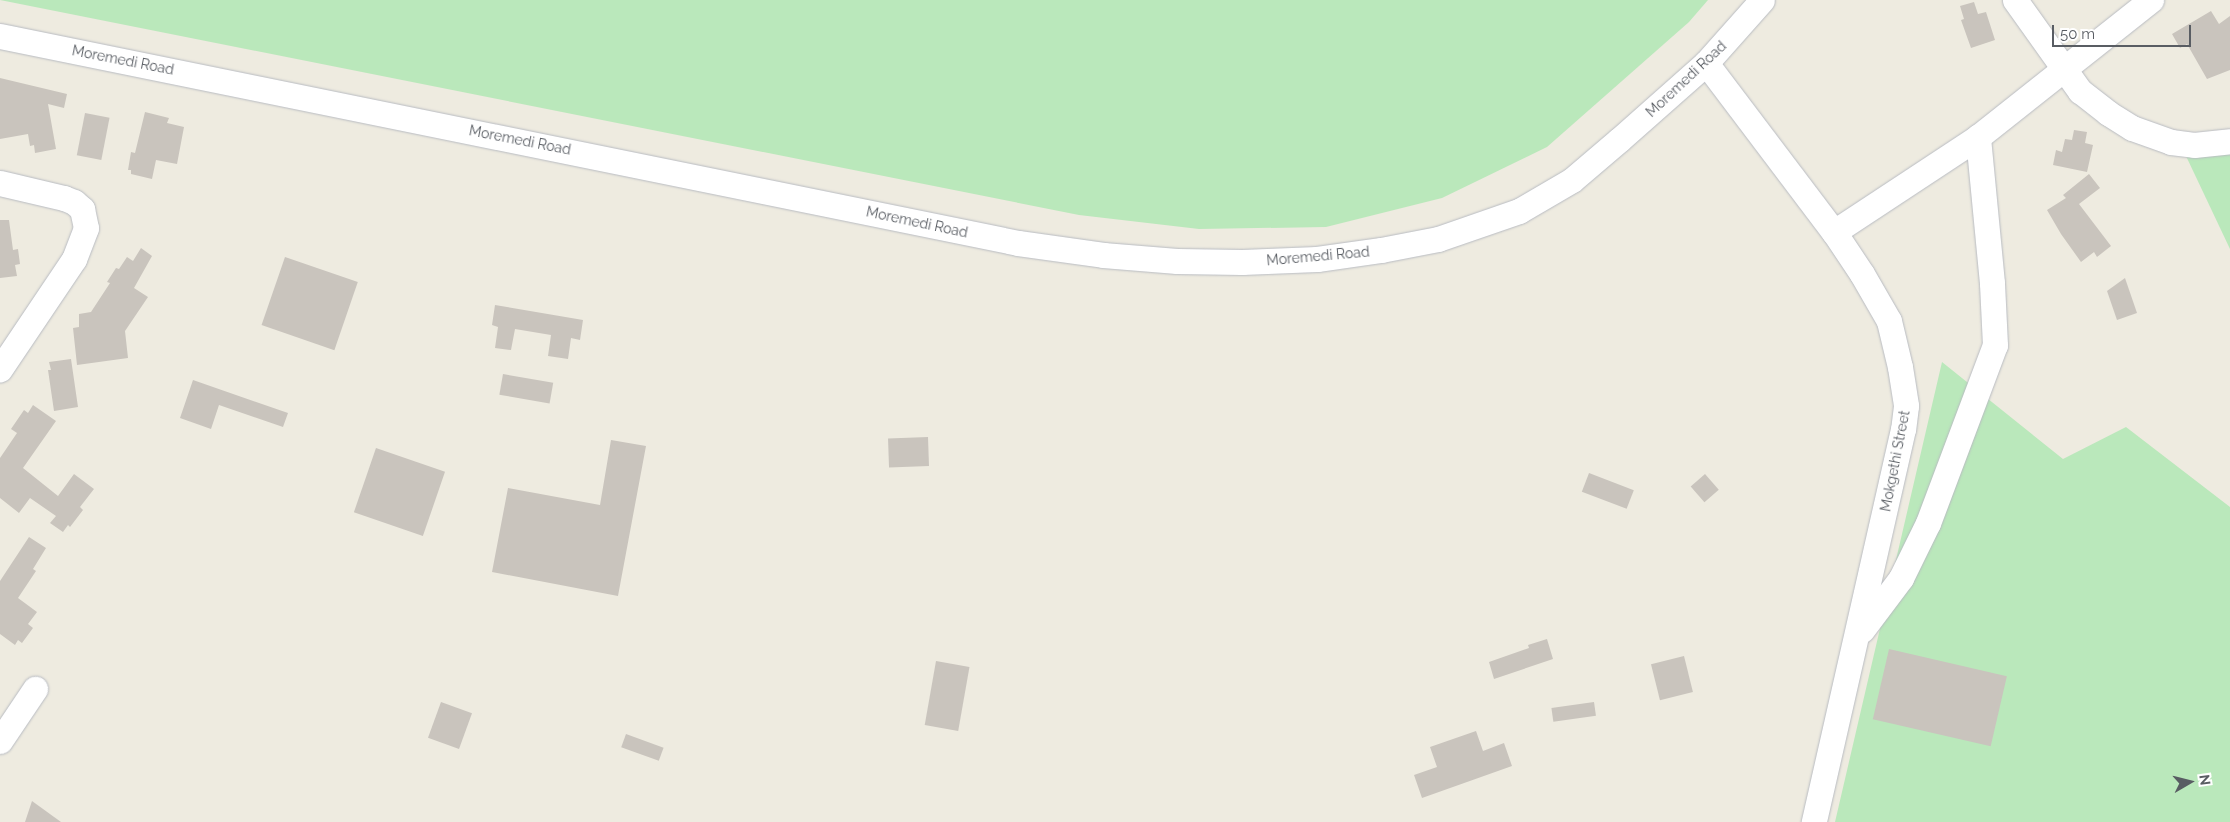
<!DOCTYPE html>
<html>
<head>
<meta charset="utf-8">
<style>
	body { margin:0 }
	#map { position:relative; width:2230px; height:822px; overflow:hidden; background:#eeebe0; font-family:Raleway,sans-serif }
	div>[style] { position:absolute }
	.green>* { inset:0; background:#bae8bb }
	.building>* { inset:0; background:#c9c4bd; transform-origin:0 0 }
	.roads { filter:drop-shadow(0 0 1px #b8bbc1) drop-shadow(0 0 1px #b8bbc1) }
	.minor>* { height:25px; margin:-12.5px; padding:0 12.5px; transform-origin:12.5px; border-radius:12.5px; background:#fff }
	span { translate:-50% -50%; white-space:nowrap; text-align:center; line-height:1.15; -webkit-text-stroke:4px #fff; paint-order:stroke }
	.street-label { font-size:14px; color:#595d63 }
	.north { position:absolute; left:2165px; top:757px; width:50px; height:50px; -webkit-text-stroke:4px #fff; paint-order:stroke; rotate:82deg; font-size:14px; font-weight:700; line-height:20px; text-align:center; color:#595d63 }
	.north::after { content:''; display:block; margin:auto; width:18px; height:22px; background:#595d63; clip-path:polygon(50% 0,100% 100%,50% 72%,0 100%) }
	.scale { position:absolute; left:2052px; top:25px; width:139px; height:22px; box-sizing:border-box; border:2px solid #595d63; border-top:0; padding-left:6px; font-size:15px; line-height:18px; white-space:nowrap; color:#595d63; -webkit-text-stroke:4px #fff; paint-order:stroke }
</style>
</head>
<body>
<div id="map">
	<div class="green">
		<div style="clip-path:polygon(0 0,1708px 0,1689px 22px,1547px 147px,1442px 198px,1326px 227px,1199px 229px,1079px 215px)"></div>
		<div style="clip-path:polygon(2230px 149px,2230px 249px,2186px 156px)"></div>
		<div style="clip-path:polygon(1942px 362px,2063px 459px,2126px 427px,2230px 507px,2230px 822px,1835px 822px)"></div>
	</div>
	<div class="building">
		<div style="clip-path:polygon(1974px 2px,1978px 14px,1986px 12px,1995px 40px,1971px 48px,1961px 20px,1964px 19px,1960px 6px)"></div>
		<div style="clip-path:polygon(2211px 11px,2219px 24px,2230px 16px,2230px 70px,2207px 79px,2187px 44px,2180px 48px,2172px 34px)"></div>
		<div style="clip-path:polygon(0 78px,67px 94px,64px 108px,48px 104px,56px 149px,35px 153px,34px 145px,30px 146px,28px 134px,0 139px)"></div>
		<div style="clip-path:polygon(145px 112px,169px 118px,167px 123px,184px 127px,177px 164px,156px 160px,152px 179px,131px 174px,131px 170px,128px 170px,131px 152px,135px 153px)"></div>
		<div style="left:85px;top:113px;width:25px;height:43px;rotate:11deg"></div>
		<div style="clip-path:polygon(2074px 130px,2087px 132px,2085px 143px,2093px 145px,2087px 172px,2053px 165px,2056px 150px,2062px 152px,2065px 139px,2072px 140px)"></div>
		<div style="clip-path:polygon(2089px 174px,2100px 188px,2079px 204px,2111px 246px,2097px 257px,2094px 252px,2081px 262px,2061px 234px,2047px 210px,2066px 198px,2063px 195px)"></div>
		<div style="clip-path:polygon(0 220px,9px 220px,13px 250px,18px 249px,20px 264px,15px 265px,17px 276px,0 278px)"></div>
		<div style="clip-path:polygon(141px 248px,152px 256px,134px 288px,148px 297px,125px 331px,128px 358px,77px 365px,73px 328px,79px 327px,79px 314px,91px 312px,110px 283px,107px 282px,116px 268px,119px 269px,127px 257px,133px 261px)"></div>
		<div style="left:285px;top:257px;width:77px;height:72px;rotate:19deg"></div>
		<div style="clip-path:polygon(2125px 278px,2137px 313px,2117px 320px,2107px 291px)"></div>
		<div style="clip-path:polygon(495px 305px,583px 320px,580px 340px,571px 338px,568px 359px,548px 356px,551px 335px,515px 329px,511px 350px,495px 348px,498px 327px,492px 325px)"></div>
		<div style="clip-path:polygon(71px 359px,78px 407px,54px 411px,48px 370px,51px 370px,49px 362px)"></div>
		<div style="left:503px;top:374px;width:51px;height:21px;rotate:10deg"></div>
		<div style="clip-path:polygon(193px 380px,288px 413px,283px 427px,219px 405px,211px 429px,180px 418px)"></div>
		<div style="clip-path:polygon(33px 405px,56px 421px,23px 468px,58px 496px,74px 474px,94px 489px,80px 507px,83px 510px,70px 527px,68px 525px,63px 532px,50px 523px,56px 516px,30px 498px,19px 513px,0 498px,0 458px,17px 433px,11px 429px,24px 410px,28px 413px)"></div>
		<div style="left:928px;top:437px;width:29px;height:40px;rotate:88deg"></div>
		<div style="clip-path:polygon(611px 440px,646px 446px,618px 596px,492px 572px,508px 488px,600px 505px)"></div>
		<div style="left:376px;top:448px;width:73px;height:68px;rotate:19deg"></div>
		<div style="left:1589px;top:473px;width:48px;height:20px;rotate:21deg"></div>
		<div style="left:1705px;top:474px;width:21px;height:19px;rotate:49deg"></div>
		<div style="clip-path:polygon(29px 537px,46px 548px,33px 569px,36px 571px,18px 598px,37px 612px,28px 624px,33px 628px,22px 643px,18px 640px,15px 645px,0 634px,0 581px)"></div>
		<div style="clip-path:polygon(1547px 639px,1553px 659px,1494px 679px,1489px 662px,1529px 648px,1528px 645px)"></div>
		<div style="left:1889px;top:649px;width:121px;height:72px;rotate:13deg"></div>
		<div style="left:1684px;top:656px;width:37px;height:34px;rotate:76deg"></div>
		<div style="left:936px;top:661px;width:34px;height:65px;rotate:10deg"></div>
		<div style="left:441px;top:702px;width:33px;height:38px;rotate:20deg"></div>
		<div style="left:1594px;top:702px;width:14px;height:43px;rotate:82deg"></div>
		<div style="clip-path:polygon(1476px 731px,1483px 751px,1504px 743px,1512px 766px,1422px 798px,1414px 775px,1437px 767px,1430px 747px)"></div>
		<div style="left:626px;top:734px;width:40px;height:14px;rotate:20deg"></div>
		<div style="clip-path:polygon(32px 801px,61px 822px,25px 822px)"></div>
	</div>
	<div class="roads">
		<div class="minor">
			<div style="left:2015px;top:0;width:112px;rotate:54.5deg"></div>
			<div style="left:2080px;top:91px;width:36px;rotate:38deg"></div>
			<div style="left:2108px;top:113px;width:28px;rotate:32deg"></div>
			<div style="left:2132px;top:128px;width:41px;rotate:19.7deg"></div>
			<div style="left:2171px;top:142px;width:23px;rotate:7deg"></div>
			<div style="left:2194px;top:145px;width:36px;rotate:-6deg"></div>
			<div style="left:0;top:36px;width:1039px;rotate:11.49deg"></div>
			<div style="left:1018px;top:243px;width:86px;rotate:8deg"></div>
			<div style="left:1103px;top:255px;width:74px;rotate:4.6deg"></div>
			<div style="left:1177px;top:261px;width:65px;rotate:0.9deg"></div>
			<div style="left:1242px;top:262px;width:75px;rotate:-2.3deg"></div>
			<div style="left:1317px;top:259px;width:65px;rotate:-8deg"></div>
			<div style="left:1381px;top:250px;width:58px;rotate:-10.9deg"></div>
			<div style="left:1438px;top:239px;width:86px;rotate:-19.1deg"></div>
			<div style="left:1519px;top:211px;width:61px;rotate:-30.3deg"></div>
			<div style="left:1572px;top:180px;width:62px;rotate:-40.4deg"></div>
			<div style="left:1619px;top:140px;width:116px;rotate:-41.5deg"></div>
			<div style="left:1706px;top:63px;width:84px;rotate:-48.4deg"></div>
			<div style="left:1706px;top:63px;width:212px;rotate:52.9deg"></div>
			<div style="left:1834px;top:232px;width:50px;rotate:56.3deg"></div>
			<div style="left:1862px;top:274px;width:54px;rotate:60.1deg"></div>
			<div style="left:1889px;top:321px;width:47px;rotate:76.6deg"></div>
			<div style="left:1900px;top:367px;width:39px;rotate:81deg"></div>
			<div style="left:1906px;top:406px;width:23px;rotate:97deg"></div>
			<div style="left:1903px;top:429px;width:403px;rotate:102.8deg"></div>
			<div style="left:0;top:183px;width:66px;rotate:13.2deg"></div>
			<div style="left:64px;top:198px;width:11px;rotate:22deg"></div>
			<div style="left:74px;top:202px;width:11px;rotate:41deg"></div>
			<div style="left:82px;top:209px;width:19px;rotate:78deg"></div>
			<div style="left:86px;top:228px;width:33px;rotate:111deg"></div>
			<div style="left:74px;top:259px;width:133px;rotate:123.9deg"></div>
			<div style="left:1834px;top:232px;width:173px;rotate:-33.4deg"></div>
			<div style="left:1978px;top:137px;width:221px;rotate:-38.4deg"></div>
			<div style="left:1862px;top:630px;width:65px;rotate:-53.1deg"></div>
			<div style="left:1901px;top:578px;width:61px;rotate:-63.9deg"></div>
			<div style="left:1928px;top:523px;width:190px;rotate:-69.4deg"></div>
			<div style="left:1995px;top:345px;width:62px;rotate:-92.8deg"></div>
			<div style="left:1992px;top:283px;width:147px;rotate:-95.5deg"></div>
			<div style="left:0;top:741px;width:63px;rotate:-56.1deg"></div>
		</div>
	</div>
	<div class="street-label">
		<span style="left:123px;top:60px;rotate:11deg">Moremedi Road</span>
		<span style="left:1686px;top:79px;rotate:-43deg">Moremedi Road</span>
		<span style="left:520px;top:140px;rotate:11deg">Moremedi Road</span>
		<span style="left:917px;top:222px;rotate:12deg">Moremedi Road</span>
		<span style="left:1318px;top:256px;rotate:-5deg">Moremedi Road</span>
		<span style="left:1895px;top:461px;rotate:-79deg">Mokgethi Street</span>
	</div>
	<div class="north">N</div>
	<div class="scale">50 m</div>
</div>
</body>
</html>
